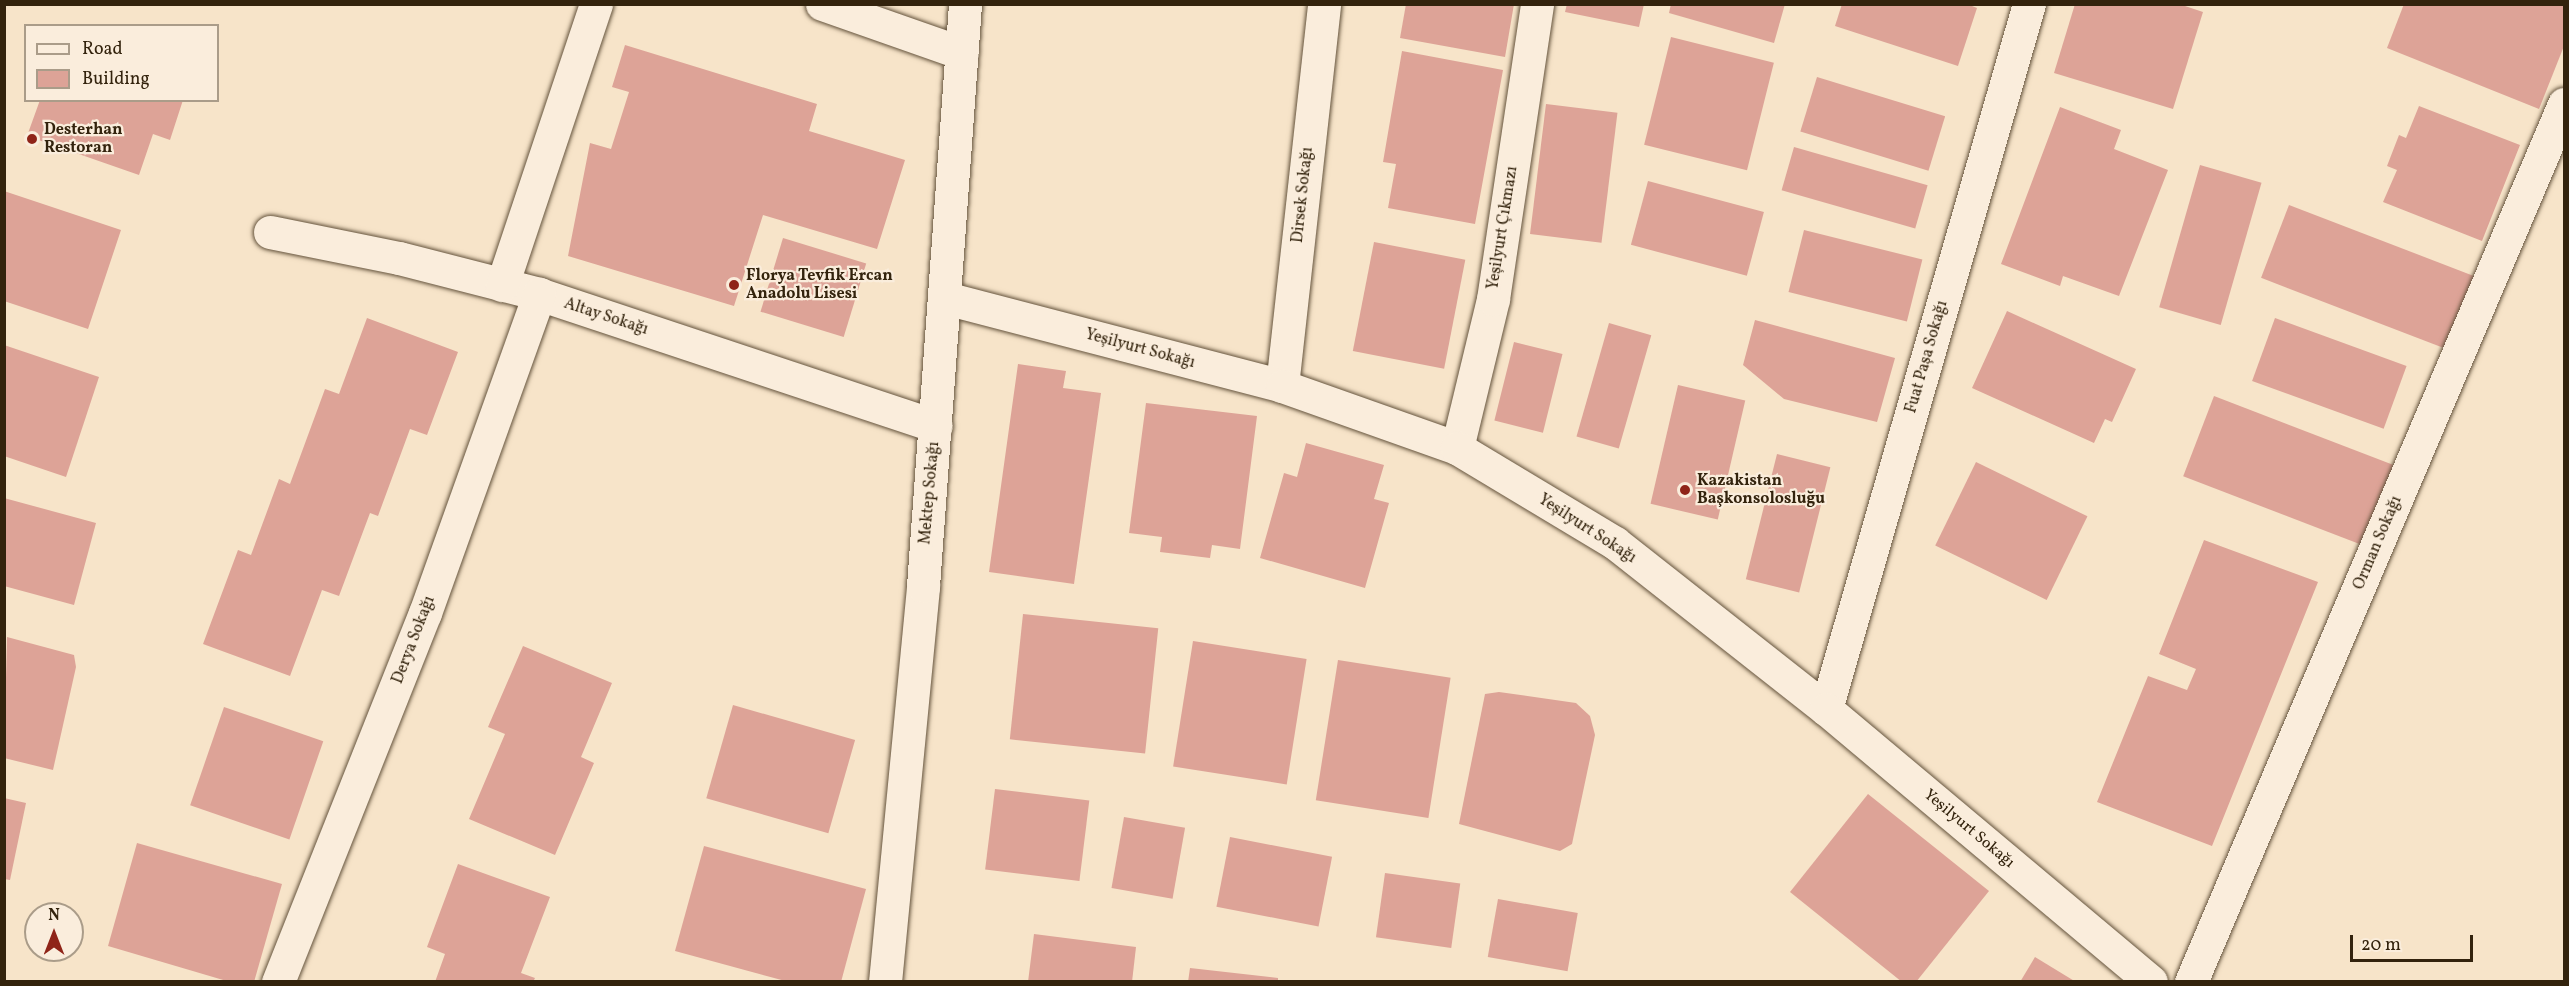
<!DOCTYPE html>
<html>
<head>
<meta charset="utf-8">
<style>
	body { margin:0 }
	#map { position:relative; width:2569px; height:986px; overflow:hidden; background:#f7e4c9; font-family:Vollkorn,serif }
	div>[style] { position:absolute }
	.building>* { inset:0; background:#dda397; transform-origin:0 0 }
	.roads { filter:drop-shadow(0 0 2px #64533c) drop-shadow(0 0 2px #64533c) }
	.minor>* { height:33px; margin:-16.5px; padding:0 16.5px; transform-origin:16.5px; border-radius:16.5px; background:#faeddc }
	.secondary>* { height:33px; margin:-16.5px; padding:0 16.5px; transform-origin:16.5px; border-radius:16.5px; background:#faeddc }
	.dots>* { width:16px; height:16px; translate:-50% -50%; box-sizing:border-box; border:3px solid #faeddc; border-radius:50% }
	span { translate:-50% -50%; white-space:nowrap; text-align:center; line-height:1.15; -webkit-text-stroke:4.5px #faeddc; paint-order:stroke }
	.poi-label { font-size:16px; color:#33230d; font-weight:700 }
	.left { translate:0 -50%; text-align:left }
	.street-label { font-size:16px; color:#33230d }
	.frame { position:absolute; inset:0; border:6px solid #33230d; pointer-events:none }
	.legend { position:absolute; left:24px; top:24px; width:195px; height:78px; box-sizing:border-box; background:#faeddc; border:2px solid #aa9c89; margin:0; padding:8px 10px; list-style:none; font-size:18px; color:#33230d }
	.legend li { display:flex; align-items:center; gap:12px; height:30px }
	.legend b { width:30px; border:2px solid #aa9c89 }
	.north { position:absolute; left:24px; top:902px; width:60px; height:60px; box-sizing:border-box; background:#faeddc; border:2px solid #aa9c89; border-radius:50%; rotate:0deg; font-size:16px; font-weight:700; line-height:24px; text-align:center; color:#33230d }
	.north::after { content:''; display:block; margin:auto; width:21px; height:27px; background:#8f2418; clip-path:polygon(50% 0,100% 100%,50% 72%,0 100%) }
	.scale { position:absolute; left:2350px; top:935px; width:123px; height:27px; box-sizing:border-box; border:3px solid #33230d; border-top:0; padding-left:8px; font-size:18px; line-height:21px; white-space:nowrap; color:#33230d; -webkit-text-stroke:4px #faeddc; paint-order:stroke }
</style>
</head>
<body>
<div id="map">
	<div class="building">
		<div style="clip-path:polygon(1406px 4px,1514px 4px,1505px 57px,1400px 38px)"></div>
		<div style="clip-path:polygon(1567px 4px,1644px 4px,1639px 27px,1565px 12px)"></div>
		<div style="clip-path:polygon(1671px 4px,1785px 4px,1774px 43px,1669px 13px)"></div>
		<div style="clip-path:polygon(1842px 4px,1967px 4px,1977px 8px,1958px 66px,1835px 26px)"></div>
		<div style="clip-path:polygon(2075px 4px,2179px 4px,2203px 12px,2173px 109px,2054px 73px)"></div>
		<div style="clip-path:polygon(2404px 4px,2564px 4px,2564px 46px,2539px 109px,2387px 48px)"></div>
		<div style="left:1671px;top:37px;width:106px;height:111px;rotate:14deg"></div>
		<div style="clip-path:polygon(625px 45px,817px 104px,809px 131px,905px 160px,877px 249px,763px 215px,734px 306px,568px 256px,590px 143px,611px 149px,629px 92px,612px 87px)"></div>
		<div style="clip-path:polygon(1402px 51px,1503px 70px,1475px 224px,1388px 208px,1396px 164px,1383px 162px)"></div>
		<div style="left:1817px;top:77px;width:134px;height:57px;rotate:17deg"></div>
		<div style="clip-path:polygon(40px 100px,183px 100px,170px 140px,153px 134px,139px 175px,27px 136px)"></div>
		<div style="left:1546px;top:104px;width:72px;height:131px;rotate:7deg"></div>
		<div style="clip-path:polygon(2419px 106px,2520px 145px,2482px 241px,2383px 202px,2397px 170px,2387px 166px,2399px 135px,2406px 138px)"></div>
		<div style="clip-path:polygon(2060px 107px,2121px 130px,2114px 149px,2168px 170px,2119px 296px,2063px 276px,2060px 286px,2001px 264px)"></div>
		<div style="left:1794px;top:147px;width:139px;height:45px;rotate:16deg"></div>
		<div style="left:2200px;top:165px;width:64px;height:148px;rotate:16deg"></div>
		<div style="left:1648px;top:181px;width:120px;height:66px;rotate:15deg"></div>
		<div style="clip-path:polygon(4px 191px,121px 230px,88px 329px,4px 301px)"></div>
		<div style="left:2289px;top:205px;width:209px;height:78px;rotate:21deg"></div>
		<div style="left:1804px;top:230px;width:122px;height:64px;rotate:14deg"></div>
		<div style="left:783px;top:238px;width:87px;height:77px;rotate:17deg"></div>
		<div style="left:1374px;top:242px;width:93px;height:111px;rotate:11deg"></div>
		<div style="clip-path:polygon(2007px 311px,2136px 369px,2112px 422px,2105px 419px,2094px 443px,1972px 388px)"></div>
		<div style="clip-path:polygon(367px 318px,458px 352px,427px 435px,410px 429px,378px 516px,370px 513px,339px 596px,322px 590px,290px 676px,203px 644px,238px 550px,251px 555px,279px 479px,290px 484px,325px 389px,339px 394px)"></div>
		<div style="left:2275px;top:318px;width:140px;height:67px;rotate:20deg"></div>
		<div style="clip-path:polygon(1755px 320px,1895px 358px,1877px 422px,1784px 399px,1743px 365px)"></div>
		<div style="left:1609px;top:323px;width:44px;height:118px;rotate:16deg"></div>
		<div style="left:1514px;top:342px;width:50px;height:81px;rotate:14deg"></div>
		<div style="clip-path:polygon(4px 345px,99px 377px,66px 477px,4px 456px)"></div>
		<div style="clip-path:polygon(1018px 364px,1066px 371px,1063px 388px,1101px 393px,1074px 584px,989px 572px)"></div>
		<div style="left:1678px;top:385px;width:69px;height:122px;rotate:13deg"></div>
		<div style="left:2214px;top:396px;width:200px;height:86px;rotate:21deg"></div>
		<div style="clip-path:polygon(1146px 403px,1257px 416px,1240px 549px,1212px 545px,1210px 558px,1160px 552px,1162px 537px,1129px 533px)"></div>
		<div style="clip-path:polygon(1306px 443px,1384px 465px,1374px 499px,1389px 503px,1365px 588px,1260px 558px,1284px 473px,1297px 477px)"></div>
		<div style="left:1777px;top:454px;width:55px;height:129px;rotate:14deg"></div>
		<div style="left:1976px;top:462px;width:124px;height:93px;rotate:26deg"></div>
		<div style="clip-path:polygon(4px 498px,96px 523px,74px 605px,4px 586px)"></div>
		<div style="clip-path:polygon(2204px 540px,2318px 582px,2212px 846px,2097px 802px,2148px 676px,2187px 690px,2196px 669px,2159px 654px)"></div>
		<div style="left:1023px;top:614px;width:136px;height:126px;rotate:6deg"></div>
		<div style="clip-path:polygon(7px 637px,74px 655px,76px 667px,53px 770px,4px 758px)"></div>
		<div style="left:1193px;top:641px;width:115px;height:127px;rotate:9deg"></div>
		<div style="clip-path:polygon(523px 646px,612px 683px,581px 757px,594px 763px,555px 855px,469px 819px,505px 734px,488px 727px)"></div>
		<div style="left:1338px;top:660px;width:114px;height:142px;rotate:9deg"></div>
		<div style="clip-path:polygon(1499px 692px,1576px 703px,1590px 716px,1595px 735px,1572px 844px,1560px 851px,1459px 824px,1485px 694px)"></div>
		<div style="left:733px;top:705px;width:127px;height:97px;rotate:16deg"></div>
		<div style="left:224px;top:707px;width:105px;height:104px;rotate:19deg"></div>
		<div style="left:995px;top:789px;width:95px;height:81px;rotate:7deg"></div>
		<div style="clip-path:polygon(1868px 794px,1989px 891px,1916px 982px,1902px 982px,1790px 892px)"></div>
		<div style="clip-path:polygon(4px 798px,26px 803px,10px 880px,4px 879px)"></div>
		<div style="left:1124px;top:817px;width:62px;height:72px;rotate:10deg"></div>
		<div style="left:1230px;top:837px;width:104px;height:71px;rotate:11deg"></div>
		<div style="clip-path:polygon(137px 843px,282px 884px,254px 982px,230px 982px,108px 946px)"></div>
		<div style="clip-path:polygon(704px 846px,866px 889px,841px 982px,789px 982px,675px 951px)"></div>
		<div style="clip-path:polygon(458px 864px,550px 897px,521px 973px,535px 978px,533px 982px,435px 982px,445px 954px,427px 947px)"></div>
		<div style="left:1385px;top:873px;width:76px;height:65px;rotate:8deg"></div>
		<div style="left:1498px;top:899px;width:81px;height:59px;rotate:10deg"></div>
		<div style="clip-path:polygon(1034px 934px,1136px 947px,1132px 982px,1028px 982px)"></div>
		<div style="clip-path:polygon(2035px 957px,2076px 982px,2020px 982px)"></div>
		<div style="clip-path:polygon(1190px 968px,1278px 978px,1278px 982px,1188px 982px)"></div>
	</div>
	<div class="roads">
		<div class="minor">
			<div style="left:822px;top:4px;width:148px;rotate:19.3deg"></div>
			<div style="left:270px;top:232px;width:132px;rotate:11.4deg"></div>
			<div style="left:399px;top:258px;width:145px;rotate:14.4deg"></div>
			<div style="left:539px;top:294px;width:418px;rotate:18.4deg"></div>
			<div style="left:502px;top:285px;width:296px;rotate:-71.5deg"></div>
			<div style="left:1282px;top:386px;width:384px;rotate:-83.7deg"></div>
			<div style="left:1457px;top:448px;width:153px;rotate:-76.4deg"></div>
			<div style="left:1493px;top:299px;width:298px;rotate:-81.5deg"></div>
			<div style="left:1826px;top:709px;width:734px;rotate:-73.94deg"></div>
			<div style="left:278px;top:982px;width:397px;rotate:-68.3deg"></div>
			<div style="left:425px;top:613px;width:339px;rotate:-70.3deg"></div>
			<div style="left:2191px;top:982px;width:954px;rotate:-66.98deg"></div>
		</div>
		<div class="secondary">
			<div style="left:945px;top:298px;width:348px;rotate:14.6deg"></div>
			<div style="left:1282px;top:386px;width:186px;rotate:19.5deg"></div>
			<div style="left:1457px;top:448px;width:184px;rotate:31deg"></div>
			<div style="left:1615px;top:543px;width:268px;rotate:38.2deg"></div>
			<div style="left:1826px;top:709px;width:424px;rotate:40deg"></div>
			<div style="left:885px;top:982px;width:398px;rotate:-84.5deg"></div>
			<div style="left:923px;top:586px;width:584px;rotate:-85.87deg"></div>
		</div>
	</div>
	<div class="dots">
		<div style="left:32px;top:139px;background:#8f2418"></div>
		<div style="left:734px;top:285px;background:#8f2418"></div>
		<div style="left:1685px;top:490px;background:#8f2418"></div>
	</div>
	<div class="poi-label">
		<span class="left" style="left:44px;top:139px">Desterhan<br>Restoran</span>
		<span class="left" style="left:746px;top:285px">Florya Tevfik Ercan<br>Anadolu Lisesi</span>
		<span class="left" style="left:1697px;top:490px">Kazakistan<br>Başkonsolosluğu</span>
	</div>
	<div class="street-label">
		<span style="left:1303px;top:195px;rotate:-84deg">Dirsek Sokağı</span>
		<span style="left:1503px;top:228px;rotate:-81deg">Yeşilyurt Çıkmazı</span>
		<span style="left:606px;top:317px;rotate:18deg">Altay Sokağı</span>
		<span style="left:1140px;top:349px;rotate:15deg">Yeşilyurt Sokağı</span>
		<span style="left:1927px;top:357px;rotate:-74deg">Fuat Paşa Sokağı</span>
		<span style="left:930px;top:493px;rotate:-85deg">Mektep Sokağı</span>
		<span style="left:1587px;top:529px;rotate:33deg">Yeşilyurt Sokağı</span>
		<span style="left:2378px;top:543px;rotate:-67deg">Orman Sokağı</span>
		<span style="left:414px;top:640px;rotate:-69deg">Derya Sokağı</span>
		<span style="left:1969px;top:829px;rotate:40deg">Yeşilyurt Sokağı</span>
	</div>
	<div class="frame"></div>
	<ul class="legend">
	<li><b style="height:8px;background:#faeddc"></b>Road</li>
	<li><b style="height:16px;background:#dda397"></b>Building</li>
	</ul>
	<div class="north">N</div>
	<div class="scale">20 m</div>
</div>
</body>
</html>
